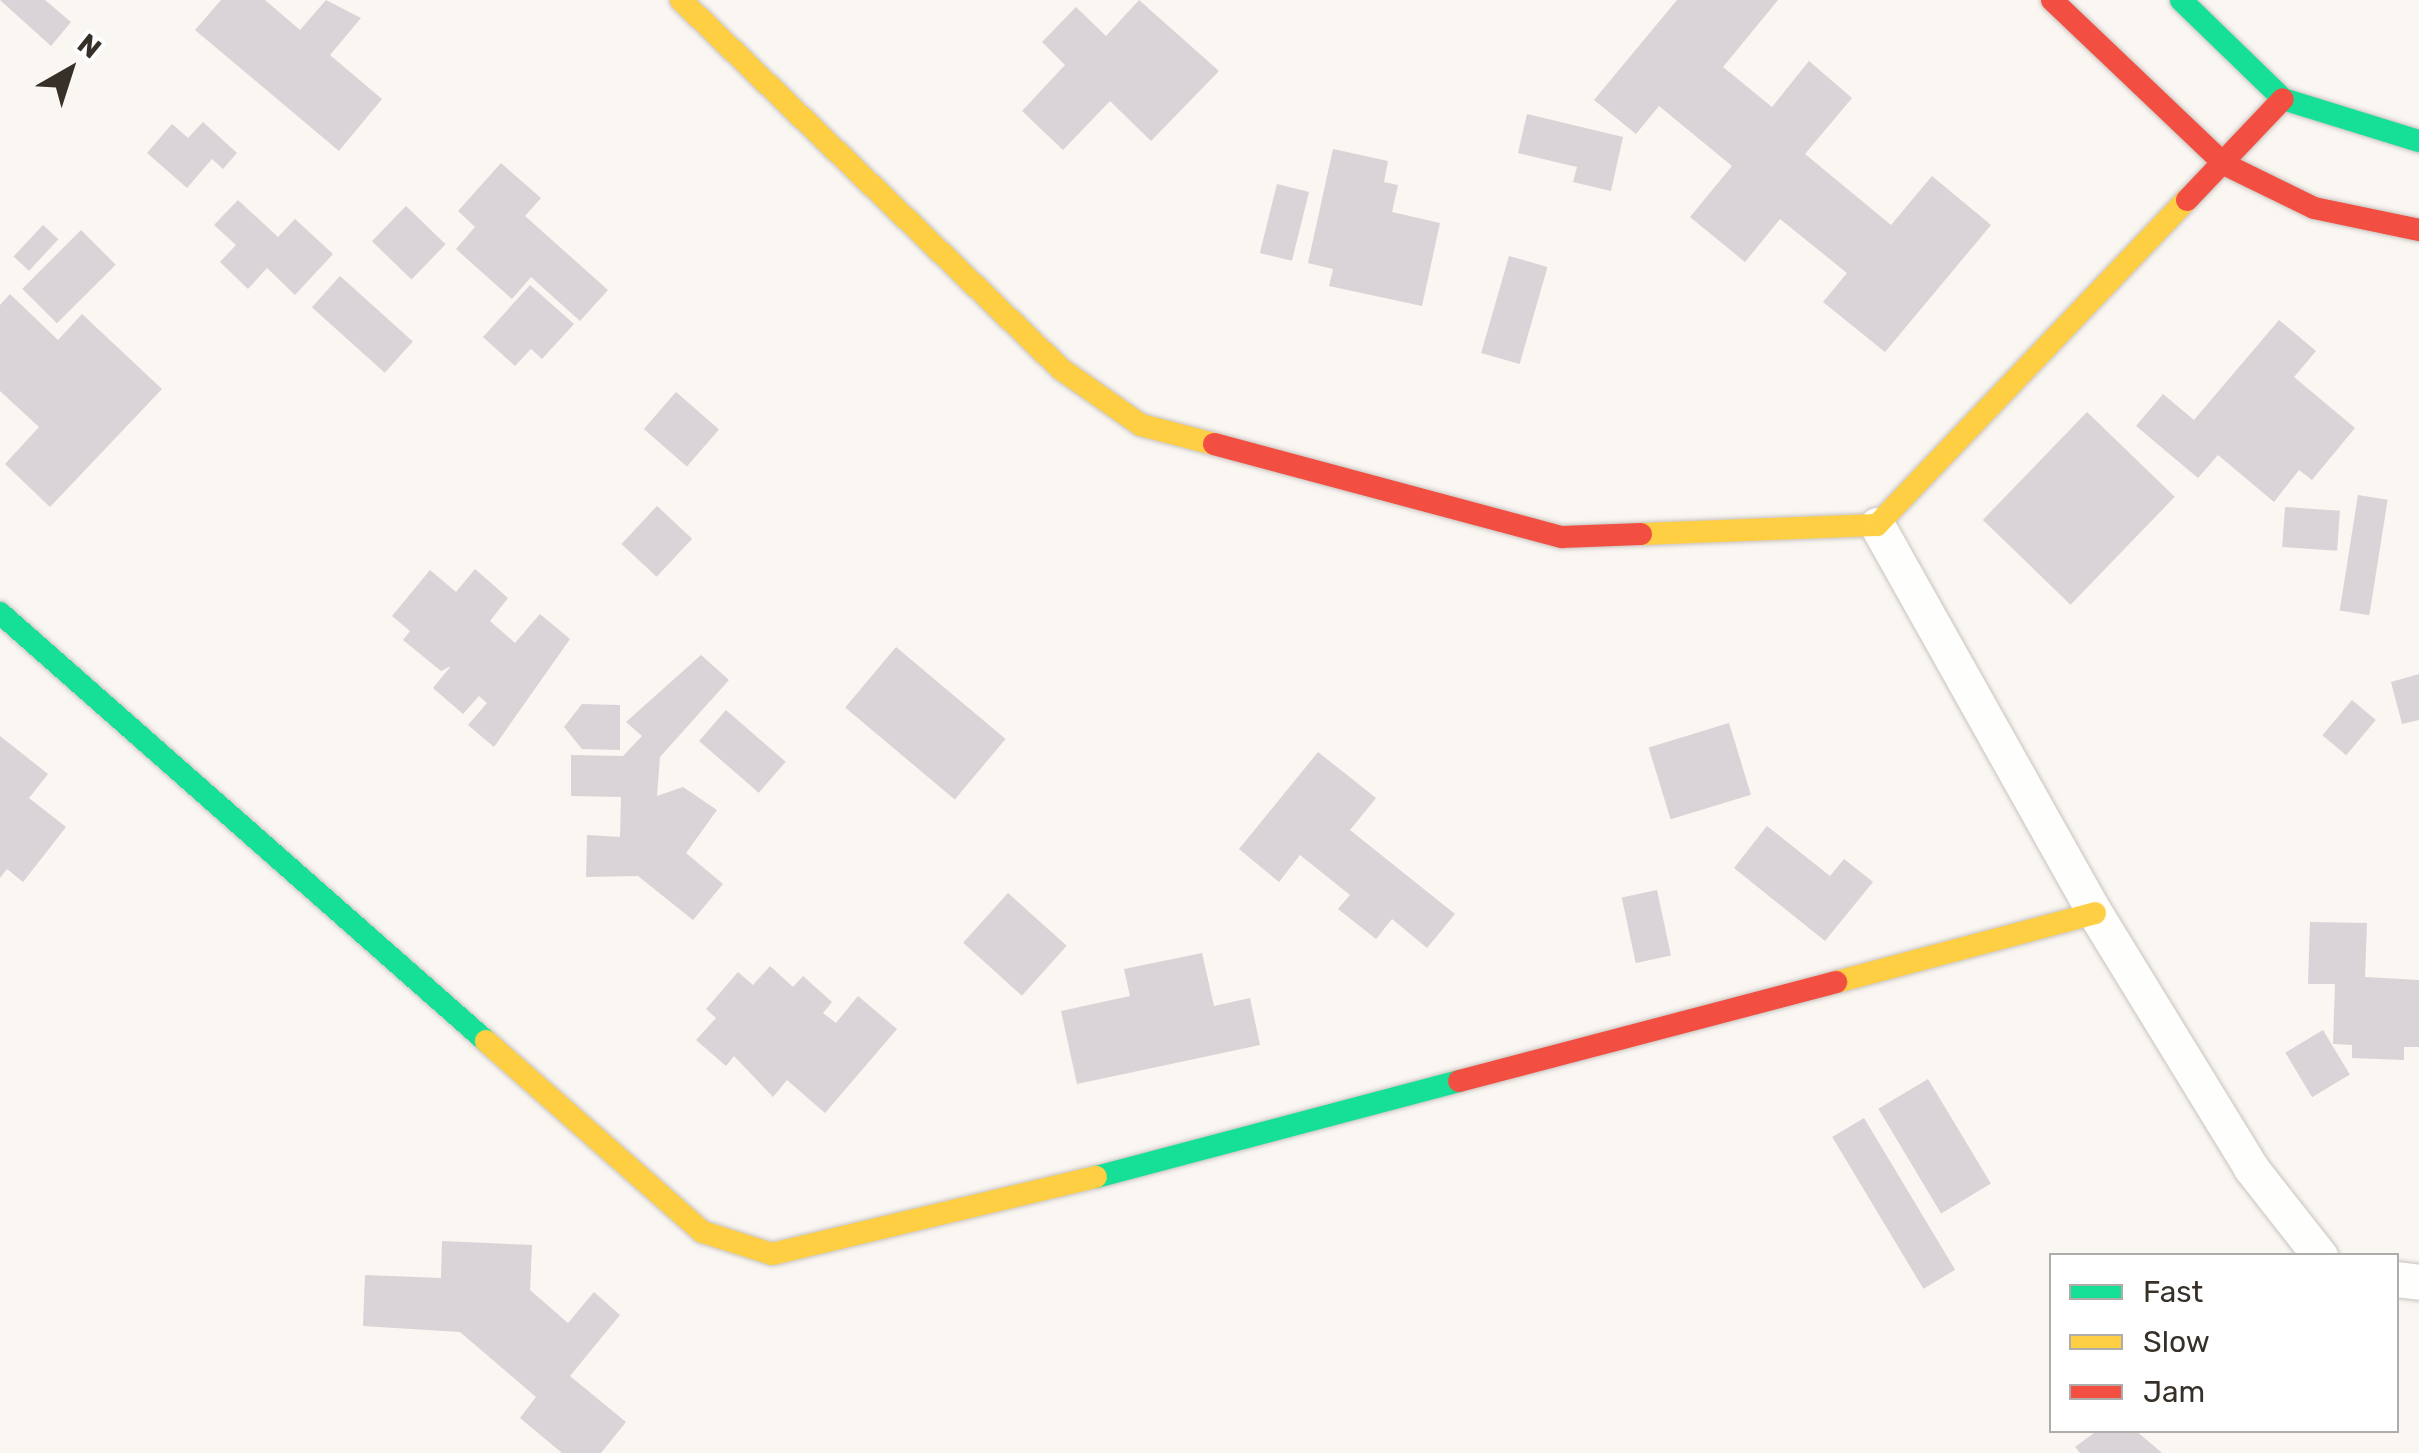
<!DOCTYPE html>
<html>
<head>
<meta charset="utf-8">
<style>
	body { margin:0 }
	#map { position:relative; width:2419px; height:1453px; overflow:hidden; background:#faf6f2; font-family:Rubik,sans-serif }
	div>[style] { position:absolute }
	.building>* { inset:0; background:#d8d4d7; transform-origin:0 0 }
	.roads { filter:drop-shadow(0 0 2px #c8c3be) drop-shadow(0 0 2px #c8c3be) }
	.street>* { height:35px; margin:-17.5px; padding:0 17.5px; transform-origin:17.5px; border-radius:17.5px; background:#fefefd }
	.fast>* { height:22px; margin:-11px; padding:0 11px; transform-origin:11px; border-radius:11px; background:#16e098 }
	.slow>* { height:22px; margin:-11px; padding:0 11px; transform-origin:11px; border-radius:11px; background:#ffcf43 }
	.jam>* { height:22px; margin:-11px; padding:0 11px; transform-origin:11px; border-radius:11px; background:#f24e42 }
	span { translate:-50% -50%; white-space:nowrap; text-align:center; line-height:1.15; -webkit-text-stroke:8px #fff; paint-order:stroke }
	.legend { position:absolute; left:2049px; top:1253px; width:350px; height:180px; box-sizing:border-box; background:#fff; border:2px solid #afaca9; margin:0; padding:12px 18px; list-style:none; font-size:30px; color:#373028 }
	.legend li { display:flex; align-items:center; gap:20px; height:50px }
	.legend b { width:50px; border:2px solid #afaca9 }
	.north { position:absolute; left:20px; top:20px; width:100px; height:100px; -webkit-text-stroke:8px #fff; paint-order:stroke; rotate:39deg; font-size:28px; font-weight:700; line-height:40px; text-align:center; color:#373028 }
	.north::after { content:''; display:block; margin:auto; width:35px; height:45px; background:#373028; clip-path:polygon(50% 0,100% 100%,50% 72%,0 100%) }
</style>
</head>
<body>
<div id="map">
	<div class="building">
		<div style="clip-path:polygon(0 0,45px 0,71px 22px,51px 46px)"></div>
		<div style="clip-path:polygon(221px 0,265px 0,300px 30px,326px 0,361px 18px,330px 55px,382px 99px,339px 151px,195px 30px)"></div>
		<div style="clip-path:polygon(1139px 0,1219px 71px,1151px 141px,1110px 101px,1063px 150px,1022px 111px,1065px 65px,1042px 42px,1076px 7px,1106px 36px)"></div>
		<div style="clip-path:polygon(1677px 0,1778px 0,1723px 67px,1772px 107px,1809px 61px,1852px 98px,1805px 154px,1891px 225px,1932px 176px,1991px 225px,1885px 352px,1823px 302px,1847px 273px,1780px 219px,1745px 262px,1690px 217px,1732px 166px,1659px 106px,1636px 134px,1594px 100px)"></div>
		<div style="clip-path:polygon(1527px 114px,1623px 137px,1611px 191px,1573px 182px,1577px 167px,1518px 153px)"></div>
		<div style="clip-path:polygon(203px 122px,237px 153px,223px 169px,212px 159px,187px 188px,147px 153px,172px 124px,188px 138px)"></div>
		<div style="clip-path:polygon(1333px 149px,1388px 161px,1384px 182px,1398px 185px,1392px 212px,1440px 223px,1422px 306px,1329px 286px,1333px 269px,1308px 263px)"></div>
		<div style="clip-path:polygon(501px 163px,541px 198px,525px 216px,608px 290px,580px 321px,531px 277px,512px 299px,456px 249px,475px 227px,458px 211px)"></div>
		<div style="left:1277px;top:184px;width:33px;height:71px;rotate:14deg"></div>
		<div style="clip-path:polygon(238px 200px,278px 237px,295px 219px,333px 254px,295px 295px,267px 268px,248px 289px,220px 262px,236px 245px,214px 225px)"></div>
		<div style="left:406px;top:206px;width:55px;height:49px;rotate:44deg"></div>
		<div style="left:43px;top:225px;width:21px;height:43px;rotate:43deg"></div>
		<div style="left:81px;top:230px;width:49px;height:83px;rotate:45deg"></div>
		<div style="left:1509px;top:256px;width:40px;height:101px;rotate:16deg"></div>
		<div style="left:340px;top:276px;width:98px;height:42px;rotate:42deg"></div>
		<div style="clip-path:polygon(530px 285px,574px 324px,542px 359px,531px 349px,515px 366px,483px 337px)"></div>
		<div style="clip-path:polygon(10px 294px,58px 340px,82px 314px,162px 389px,50px 507px,5px 464px,39px 427px,0 391px,0 305px)"></div>
		<div style="clip-path:polygon(2279px 320px,2316px 351px,2294px 377px,2355px 428px,2312px 480px,2299px 470px,2274px 502px,2218px 455px,2198px 478px,2136px 426px,2163px 394px,2194px 420px)"></div>
		<div style="left:676px;top:392px;width:57px;height:49px;rotate:41deg"></div>
		<div style="left:2087px;top:412px;width:122px;height:150px;rotate:44deg"></div>
		<div style="left:2358px;top:495px;width:30px;height:117px;rotate:9deg"></div>
		<div style="left:657px;top:506px;width:48px;height:52px;rotate:43deg"></div>
		<div style="left:2285px;top:507px;width:55px;height:40px;rotate:4deg"></div>
		<div style="clip-path:polygon(475px 569px,508px 598px,490px 621px,515px 643px,540px 614px,570px 639px,494px 747px,468px 725px,487px 703px,479px 696px,463px 714px,433px 688px,451px 666px,441px 671px,403px 640px,410px 631px,392px 616px,430px 570px,456px 592px)"></div>
		<div style="left:896px;top:647px;width:143px;height:79px;rotate:40deg"></div>
		<div style="clip-path:polygon(701px 655px,729px 680px,660px 757px,657px 796px,683px 787px,717px 810px,686px 853px,723px 884px,693px 920px,638px 876px,586px 877px,587px 835px,620px 837px,621px 797px,571px 796px,571px 755px,623px 756px,642px 736px,626px 722px)"></div>
		<div style="clip-path:polygon(2419px 674px,2419px 720px,2402px 724px,2391px 682px)"></div>
		<div style="left:2352px;top:700px;width:31px;height:46px;rotate:40deg"></div>
		<div style="clip-path:polygon(582px 704px,620px 705px,620px 750px,582px 749px,564px 727px)"></div>
		<div style="left:726px;top:710px;width:79px;height:41px;rotate:41deg"></div>
		<div style="left:1729px;top:723px;width:75px;height:84px;rotate:73deg"></div>
		<div style="clip-path:polygon(0 736px,48px 774px,29px 798px,66px 827px,23px 882px,7px 869px,0 878px)"></div>
		<div style="clip-path:polygon(1318px 752px,1376px 798px,1350px 830px,1455px 914px,1427px 948px,1392px 919px,1376px 939px,1338px 909px,1350px 895px,1300px 855px,1279px 882px,1239px 849px)"></div>
		<div style="clip-path:polygon(1767px 826px,1830px 876px,1844px 859px,1873px 882px,1825px 941px,1734px 868px)"></div>
		<div style="left:1657px;top:890px;width:67px;height:36px;rotate:78deg"></div>
		<div style="left:1008px;top:893px;width:79px;height:67px;rotate:42deg"></div>
		<div style="clip-path:polygon(2310px 922px,2367px 923px,2365px 977px,2419px 980px,2419px 1047px,2404px 1047px,2404px 1060px,2352px 1058px,2352px 1045px,2333px 1044px,2335px 984px,2308px 984px)"></div>
		<div style="clip-path:polygon(1202px 953px,1214px 1006px,1250px 998px,1260px 1045px,1077px 1084px,1061px 1011px,1130px 996px,1124px 969px)"></div>
		<div style="clip-path:polygon(770px 966px,793px 987px,803px 976px,832px 1002px,823px 1013px,836px 1023px,858px 996px,897px 1029px,825px 1113px,787px 1080px,773px 1097px,734px 1056px,726px 1066px,696px 1040px,716px 1018px,706px 1009px,738px 972px,753px 985px)"></div>
		<div style="left:2323px;top:1030px;width:52px;height:44px;rotate:59deg"></div>
		<div style="left:1928px;top:1079px;width:122px;height:58px;rotate:59deg"></div>
		<div style="left:1864px;top:1118px;width:177px;height:37px;rotate:59deg"></div>
		<div style="clip-path:polygon(442px 1241px,532px 1245px,530px 1290px,568px 1323px,594px 1292px,620px 1315px,570px 1376px,626px 1422px,601px 1453px,562px 1453px,520px 1418px,536px 1397px,460px 1332px,363px 1326px,365px 1275px,441px 1278px)"></div>
		<div style="clip-path:polygon(2098px 1430px,2135px 1430px,2162px 1453px,2080px 1453px,2075px 1447px)"></div>
	</div>
	<div class="roads">
		<div class="street">
			<div style="left:1877px;top:525px;width:445px;rotate:60.7deg"></div>
			<div style="left:2095px;top:913px;width:299px;rotate:58.5deg"></div>
			<div style="left:2251px;top:1168px;width:112px;rotate:51.9deg"></div>
			<div style="left:2396px;top:1279px;width:23px;rotate:7deg"></div>
		</div>
		<div class="fast">
			<div style="left:2181px;top:0;width:142px;rotate:44.1deg"></div>
			<div style="left:2283px;top:99px;width:142px;rotate:17.2deg"></div>
			<div style="left:0;top:613px;width:648px;rotate:41.37deg"></div>
			<div style="left:1096px;top:1177px;width:375px;rotate:-14.8deg"></div>
		</div>
		<div class="slow">
			<div style="left:681px;top:0;width:530px;rotate:44.16deg"></div>
			<div style="left:1061px;top:369px;width:98px;rotate:35deg"></div>
			<div style="left:1141px;top:425px;width:75px;rotate:14.6deg"></div>
			<div style="left:1641px;top:534px;width:236px;rotate:-2.2deg"></div>
			<div style="left:1877px;top:525px;width:449px;rotate:-46.4deg"></div>
			<div style="left:1836px;top:982px;width:268px;rotate:-14.9deg"></div>
			<div style="left:486px;top:1041px;width:289px;rotate:41.4deg"></div>
			<div style="left:703px;top:1232px;width:72px;rotate:17.7deg"></div>
			<div style="left:772px;top:1254px;width:333px;rotate:-13.4deg"></div>
		</div>
		<div class="jam">
			<div style="left:2052px;top:0;width:238px;rotate:43.6deg"></div>
			<div style="left:2224px;top:164px;width:100px;rotate:26.1deg"></div>
			<div style="left:2314px;top:208px;width:107px;rotate:11.8deg"></div>
			<div style="left:2187px;top:200px;width:139px;rotate:-46.5deg"></div>
			<div style="left:1214px;top:444px;width:360px;rotate:15deg"></div>
			<div style="left:1562px;top:537px;width:79px;rotate:-2.2deg"></div>
			<div style="left:1459px;top:1081px;width:390px;rotate:-14.7deg"></div>
		</div>
	</div>
	<ul class="legend">
	<li><b style="height:12px;background:#16e098"></b>Fast</li>
	<li><b style="height:12px;background:#ffcf43"></b>Slow</li>
	<li><b style="height:12px;background:#f24e42"></b>Jam</li>
	</ul>
	<div class="north">N</div>
</div>
</body>
</html>
